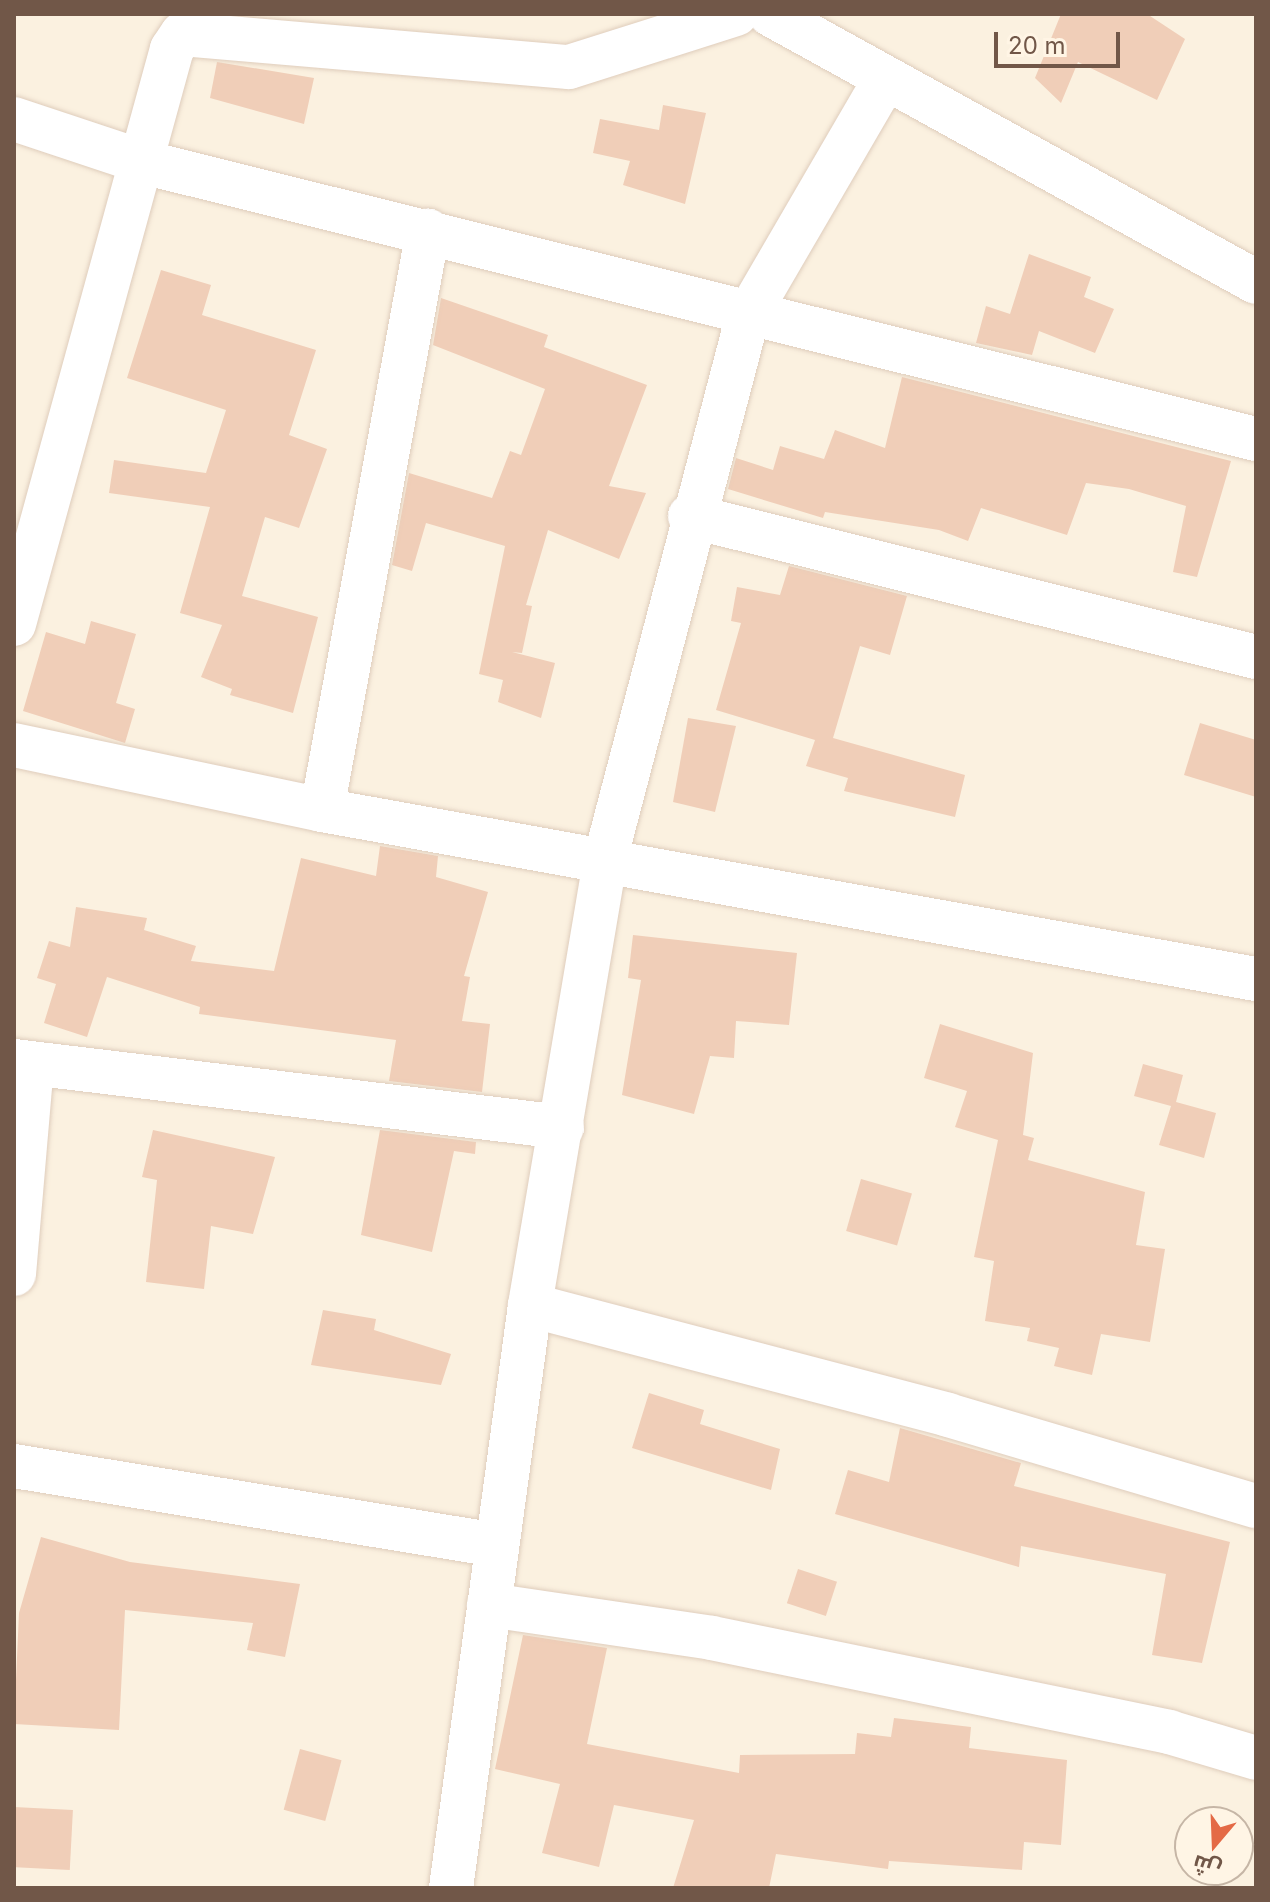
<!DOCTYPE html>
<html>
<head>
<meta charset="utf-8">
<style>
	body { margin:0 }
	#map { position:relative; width:1270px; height:1902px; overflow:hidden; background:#fbf1e0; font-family:Inter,Cairo,sans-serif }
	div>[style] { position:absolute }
	.building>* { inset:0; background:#f0ceb8; transform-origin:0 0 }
	.roads { filter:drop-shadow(0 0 2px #dfcdbc) drop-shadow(0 0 2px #dfcdbc) }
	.street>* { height:44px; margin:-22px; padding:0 22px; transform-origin:22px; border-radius:22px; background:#fff }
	span { translate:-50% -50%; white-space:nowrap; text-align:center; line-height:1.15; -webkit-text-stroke:8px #fff5e5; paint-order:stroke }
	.frame { position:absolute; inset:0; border:16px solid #715748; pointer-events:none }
	.north { position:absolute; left:1174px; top:1806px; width:80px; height:80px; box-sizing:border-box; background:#fff5e5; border:2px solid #c6b6a6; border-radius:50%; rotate:199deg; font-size:22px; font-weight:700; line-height:32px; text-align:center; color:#715748 }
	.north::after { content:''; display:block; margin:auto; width:28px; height:36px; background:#e46a46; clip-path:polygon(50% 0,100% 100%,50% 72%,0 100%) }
	.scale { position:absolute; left:994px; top:32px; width:126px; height:36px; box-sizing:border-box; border:4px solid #715748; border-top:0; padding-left:10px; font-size:24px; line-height:28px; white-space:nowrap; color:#715748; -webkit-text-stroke:6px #fff5e5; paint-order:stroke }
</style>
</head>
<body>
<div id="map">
	<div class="building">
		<div style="clip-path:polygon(1061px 14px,1147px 14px,1185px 39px,1157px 100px,1078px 62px,1061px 103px,1035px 78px)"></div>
		<div style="clip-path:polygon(217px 62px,314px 78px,304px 124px,210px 98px)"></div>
		<div style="clip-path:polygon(663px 105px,706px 113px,685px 204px,623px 185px,630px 161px,593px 153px,600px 119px,659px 130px)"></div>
		<div style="clip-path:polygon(1029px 254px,1091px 277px,1084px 297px,1114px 309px,1095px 353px,1039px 331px,1032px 355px,976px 343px,986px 306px,1010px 314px)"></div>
		<div style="clip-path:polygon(161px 270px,211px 285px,202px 315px,316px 350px,289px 435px,327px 449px,299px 528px,265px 517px,242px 596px,318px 617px,293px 713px,230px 695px,232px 689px,201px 677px,222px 625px,180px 613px,210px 507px,109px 493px,114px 460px,206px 473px,226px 410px,127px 378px)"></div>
		<div style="clip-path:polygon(441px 298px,548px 335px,544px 347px,647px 385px,609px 486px,646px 493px,619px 559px,548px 530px,526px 605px,532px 606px,522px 653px,512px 652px,555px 663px,541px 718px,498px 702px,503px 680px,479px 674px,505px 546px,426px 523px,412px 571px,392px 565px,409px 473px,492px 498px,510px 451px,521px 455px,545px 389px,433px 345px)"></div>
		<div style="clip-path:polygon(902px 377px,1231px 461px,1197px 577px,1173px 572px,1186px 506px,1129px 489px,1086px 483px,1067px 535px,981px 508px,968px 541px,939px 530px,825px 512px,823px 518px,728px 489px,736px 458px,773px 470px,780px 446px,824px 459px,835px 430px,885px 448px)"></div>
		<div style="clip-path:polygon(789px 566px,907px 596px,890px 655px,860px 646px,833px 738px,965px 775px,955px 817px,844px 791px,848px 778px,806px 766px,815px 740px,716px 710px,741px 623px,731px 621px,737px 587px,780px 595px)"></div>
		<div style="clip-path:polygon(91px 621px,136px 634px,116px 703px,135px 709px,125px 743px,23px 711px,46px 632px,85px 644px)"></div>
		<div style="clip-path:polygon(688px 718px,736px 726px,715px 812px,673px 802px)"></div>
		<div style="clip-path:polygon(1200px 723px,1256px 740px,1256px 797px,1184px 775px)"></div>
		<div style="clip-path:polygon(380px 846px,438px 856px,436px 877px,488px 892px,464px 976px,470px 977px,462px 1021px,490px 1024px,482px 1092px,389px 1081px,396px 1040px,199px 1014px,200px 1007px,107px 977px,87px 1037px,44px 1023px,56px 984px,37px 978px,49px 941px,70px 947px,76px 907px,147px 918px,144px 930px,196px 946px,191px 961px,274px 971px,301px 858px,376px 876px)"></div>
		<div style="clip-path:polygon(633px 935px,797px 953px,789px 1025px,736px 1021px,734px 1058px,710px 1056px,694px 1114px,622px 1095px,641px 980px,628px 978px)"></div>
		<div style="clip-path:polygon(940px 1024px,1033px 1053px,1023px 1135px,1034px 1138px,1028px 1160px,1145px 1192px,1136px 1245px,1165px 1249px,1150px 1342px,1101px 1334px,1092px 1375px,1054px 1366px,1059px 1348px,1027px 1341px,1030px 1328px,985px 1321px,994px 1261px,974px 1257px,998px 1140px,955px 1127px,967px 1091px,924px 1078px)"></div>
		<div style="clip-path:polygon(1143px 1064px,1183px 1075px,1176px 1102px,1216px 1113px,1204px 1158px,1159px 1145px,1171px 1106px,1134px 1096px)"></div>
		<div style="clip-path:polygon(153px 1130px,275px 1157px,253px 1234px,211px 1226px,204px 1289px,146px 1282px,157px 1180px,142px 1177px)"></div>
		<div style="clip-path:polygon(380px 1130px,476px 1142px,475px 1154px,454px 1151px,432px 1252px,361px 1235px)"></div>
		<div style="left:861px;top:1179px;width:53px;height:54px;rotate:16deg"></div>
		<div style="clip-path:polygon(323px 1310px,376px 1319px,374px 1330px,451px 1354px,441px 1385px,311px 1365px)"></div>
		<div style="clip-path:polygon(649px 1393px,704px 1410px,700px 1424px,780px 1449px,771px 1490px,632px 1448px)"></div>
		<div style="clip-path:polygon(900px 1428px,1021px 1463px,1014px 1486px,1230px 1542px,1202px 1663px,1152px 1655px,1166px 1574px,1021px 1546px,1019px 1567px,835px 1514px,848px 1470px,889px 1482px)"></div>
		<div style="clip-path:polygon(41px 1537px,130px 1562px,300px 1584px,285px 1657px,247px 1650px,253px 1623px,125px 1610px,119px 1730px,14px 1724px,19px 1613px)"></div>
		<div style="left:798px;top:1569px;width:41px;height:36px;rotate:18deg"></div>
		<div style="clip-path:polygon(523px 1635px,607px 1648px,587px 1744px,739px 1773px,740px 1755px,855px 1754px,857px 1733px,891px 1737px,894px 1718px,971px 1727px,969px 1748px,1067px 1760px,1061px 1845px,1024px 1842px,1022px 1870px,889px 1861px,888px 1869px,776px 1854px,769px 1888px,673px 1888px,694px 1820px,614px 1805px,599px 1867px,542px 1853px,560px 1784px,495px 1769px)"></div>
		<div style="left:300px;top:1749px;width:43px;height:63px;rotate:15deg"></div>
		<div style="left:14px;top:1807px;width:59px;height:60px;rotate:3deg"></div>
	</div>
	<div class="roads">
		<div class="street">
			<div style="left:770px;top:14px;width:555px;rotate:28.87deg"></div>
			<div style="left:14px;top:119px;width:136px;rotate:18.4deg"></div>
			<div style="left:143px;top:162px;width:1147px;rotate:13.98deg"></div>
			<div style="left:690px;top:516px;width:583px;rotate:13.99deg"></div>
			<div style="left:14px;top:624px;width:596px;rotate:-74.64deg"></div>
			<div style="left:172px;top:49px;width:18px;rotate:-56deg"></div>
			<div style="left:182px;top:34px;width:388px;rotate:4.9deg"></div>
			<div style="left:569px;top:67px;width:175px;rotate:-17.6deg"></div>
			<div style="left:14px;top:745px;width:315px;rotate:11.9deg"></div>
			<div style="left:322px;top:810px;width:949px;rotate:10.26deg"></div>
			<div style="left:322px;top:810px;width:589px;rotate:-79.63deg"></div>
			<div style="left:14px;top:1061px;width:552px;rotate:6.87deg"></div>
			<div style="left:14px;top:1274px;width:211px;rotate:-85.1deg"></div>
			<div style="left:530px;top:1305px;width:432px;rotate:14.7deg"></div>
			<div style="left:948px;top:1415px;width:321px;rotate:16.5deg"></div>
			<div style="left:14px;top:1466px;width:489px;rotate:9.3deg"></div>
			<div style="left:489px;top:1605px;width:225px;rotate:8.4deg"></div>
			<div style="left:712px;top:1638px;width:467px;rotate:11.6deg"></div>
			<div style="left:1169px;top:1732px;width:91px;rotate:16.6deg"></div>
			<div style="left:451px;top:1888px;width:588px;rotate:-82.28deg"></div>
			<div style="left:530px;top:1305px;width:455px;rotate:-80.4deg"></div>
			<div style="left:606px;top:856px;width:559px;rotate:-75.29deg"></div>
			<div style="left:748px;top:315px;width:272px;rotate:-59.8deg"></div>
		</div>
	</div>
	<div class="frame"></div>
	<div class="north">ش</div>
	<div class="scale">20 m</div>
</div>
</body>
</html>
